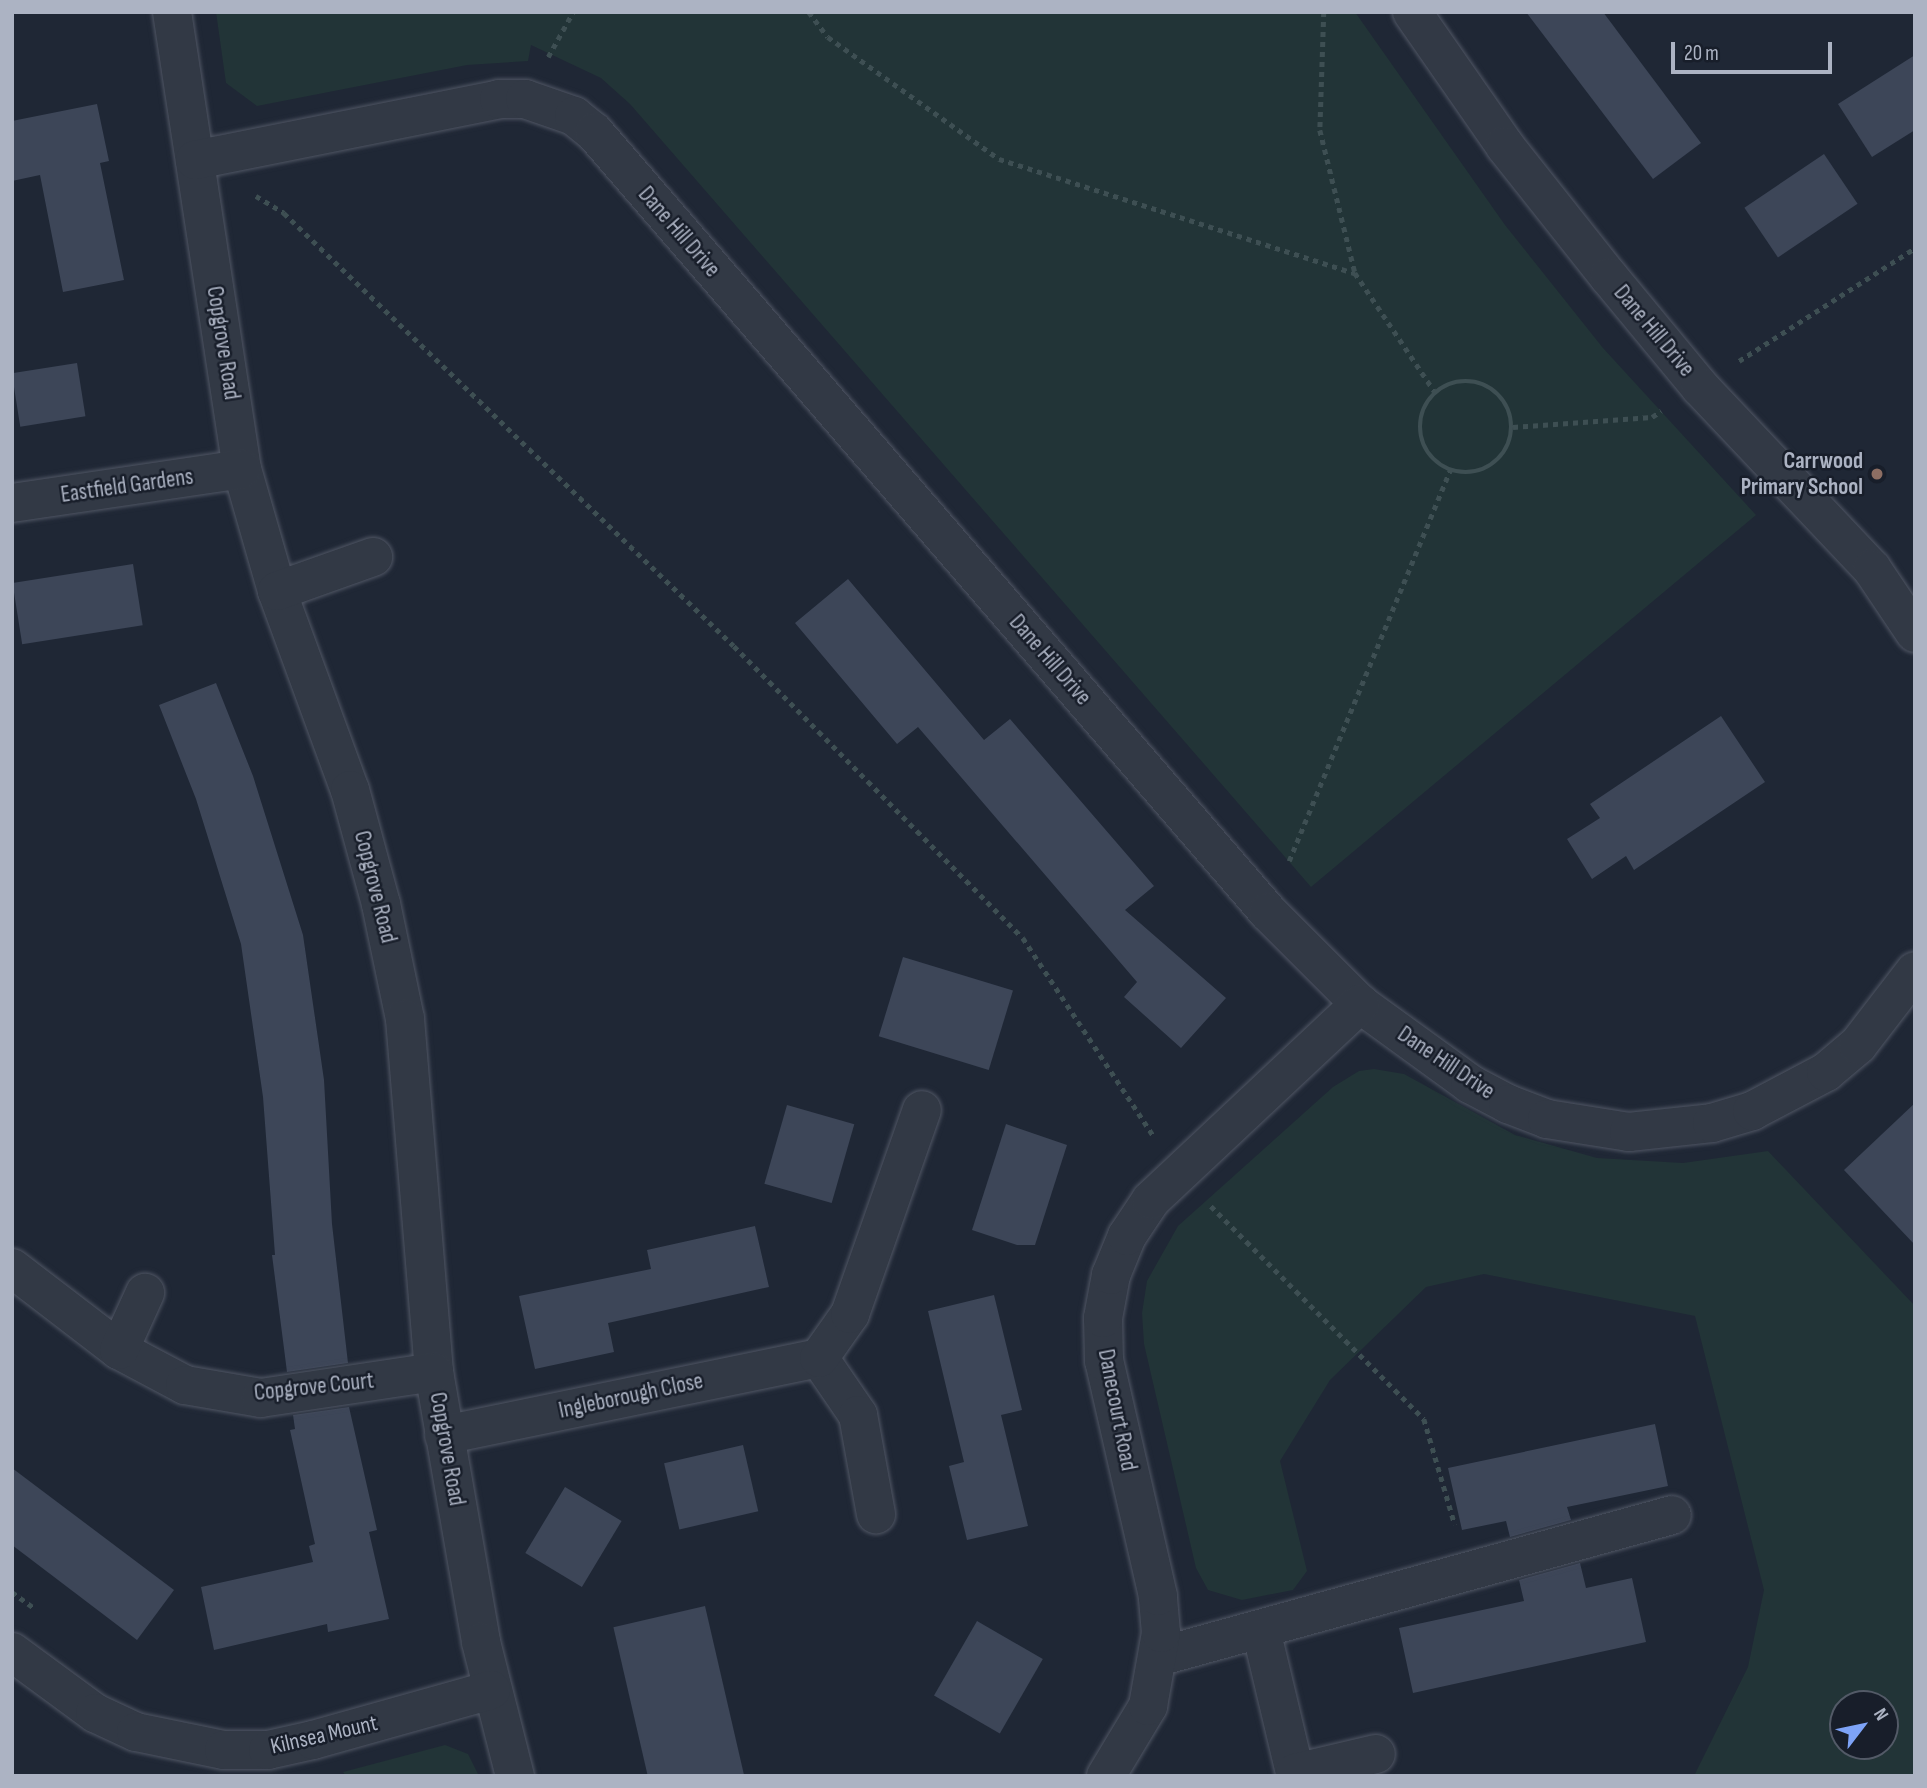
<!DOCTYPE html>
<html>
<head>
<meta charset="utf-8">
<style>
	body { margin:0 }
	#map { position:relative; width:1927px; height:1788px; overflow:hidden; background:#1f2735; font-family:"Sofia Sans Condensed",sans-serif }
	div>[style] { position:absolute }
	.green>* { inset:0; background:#223437 }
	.building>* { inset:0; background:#3d4658; transform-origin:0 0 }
	.path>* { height:4.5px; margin-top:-2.25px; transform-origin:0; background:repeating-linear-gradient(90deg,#3e4f53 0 5px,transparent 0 10px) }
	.path>.ring { margin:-2.25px; padding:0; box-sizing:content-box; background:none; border:4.5px solid #3e4f53; border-radius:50% }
	.roads { filter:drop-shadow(0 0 2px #505664) drop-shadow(0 0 2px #505664) }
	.minor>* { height:38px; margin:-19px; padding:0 19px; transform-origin:19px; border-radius:19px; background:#323945 }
	.dots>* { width:19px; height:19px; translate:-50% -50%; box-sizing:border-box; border:4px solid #181e2a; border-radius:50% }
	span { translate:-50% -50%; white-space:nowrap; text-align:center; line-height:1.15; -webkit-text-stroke:5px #181e2a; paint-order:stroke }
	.street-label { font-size:23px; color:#acb3c3 }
	.poi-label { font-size:23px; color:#acb3c3; font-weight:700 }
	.right { translate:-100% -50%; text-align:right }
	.frame { position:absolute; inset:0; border:14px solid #acb3c3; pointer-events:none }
	.north { position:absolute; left:1829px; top:1690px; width:70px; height:70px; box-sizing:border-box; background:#181e2a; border:2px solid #535a67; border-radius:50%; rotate:58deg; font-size:19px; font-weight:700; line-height:28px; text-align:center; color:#acb3c3 }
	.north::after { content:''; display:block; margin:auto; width:24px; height:32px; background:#7da3f7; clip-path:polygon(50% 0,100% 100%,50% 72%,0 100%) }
	.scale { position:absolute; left:1671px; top:42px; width:161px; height:32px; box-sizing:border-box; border:4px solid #acb3c3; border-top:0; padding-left:9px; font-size:21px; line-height:24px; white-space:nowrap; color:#acb3c3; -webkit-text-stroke:5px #181e2a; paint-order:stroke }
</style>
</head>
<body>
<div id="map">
	<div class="green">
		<div style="clip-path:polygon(216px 12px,1355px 12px,1505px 225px,1603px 348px,1756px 515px,1311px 887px,630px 104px,601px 78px,531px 45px,528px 61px,467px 65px,257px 106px,226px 83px)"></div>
		<div style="clip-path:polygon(evenodd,1374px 1069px,1404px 1074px,1515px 1135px,1597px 1158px,1683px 1163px,1768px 1151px,1915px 1306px,1915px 1776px,1694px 1776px,1748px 1667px,1764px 1590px,1695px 1316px,1484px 1274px,1426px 1287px,1330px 1380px,1280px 1461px,1307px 1571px,1293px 1590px,1242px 1600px,1208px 1590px,1196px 1568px,1144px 1344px,1142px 1313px,1147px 1281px,1178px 1226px,1333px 1087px,1359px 1071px,1374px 1069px,1843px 1704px,1885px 1704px,1885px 1746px,1843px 1746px,1843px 1704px)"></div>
		<div style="clip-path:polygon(445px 1745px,468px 1754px,479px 1776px,346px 1776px,343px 1772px)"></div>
	</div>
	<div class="building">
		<div style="clip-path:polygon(1526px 12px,1603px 12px,1701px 143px,1653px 179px)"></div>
		<div style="clip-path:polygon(1915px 55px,1915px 130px,1872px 157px,1838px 104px)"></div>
		<div style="clip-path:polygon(97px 104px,109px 161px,100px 163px,124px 280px,63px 292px,40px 175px,12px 181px,12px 121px)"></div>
		<div style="left:1824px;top:154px;width:60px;height:96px;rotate:56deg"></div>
		<div style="left:77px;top:363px;width:54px;height:66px;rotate:81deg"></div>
		<div style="left:133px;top:564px;width:62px;height:122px;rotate:81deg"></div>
		<div style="clip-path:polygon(848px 579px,984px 740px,1010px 719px,1154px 886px,1125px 910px,1226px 998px,1181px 1048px,1124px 997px,1137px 982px,918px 727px,897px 744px,795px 623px)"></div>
		<div style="clip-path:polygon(216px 683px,253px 776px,303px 935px,324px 1080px,332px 1224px,348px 1363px,287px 1372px,272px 1255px,275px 1255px,263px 1097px,241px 944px,196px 799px,159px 705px)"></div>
		<div style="clip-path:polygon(1721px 716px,1765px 782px,1634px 870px,1626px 856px,1592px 879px,1567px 839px,1600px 818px,1590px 804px)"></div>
		<div style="left:903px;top:957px;width:115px;height:83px;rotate:17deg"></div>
		<div style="clip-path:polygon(1915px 1103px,1915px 1245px,1844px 1170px)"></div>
		<div style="left:787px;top:1105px;width:70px;height:82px;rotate:16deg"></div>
		<div style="clip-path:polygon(1006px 1124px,1067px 1145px,1035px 1245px,1017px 1245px,972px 1230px)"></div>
		<div style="clip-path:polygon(755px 1226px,769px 1287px,608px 1323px,614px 1352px,535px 1369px,519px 1296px,651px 1269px,647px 1250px)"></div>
		<div style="clip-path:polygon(994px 1295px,1022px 1410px,1001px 1415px,1028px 1526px,967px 1540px,949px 1466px,964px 1462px,928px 1311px)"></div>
		<div style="clip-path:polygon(349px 1407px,377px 1530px,369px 1532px,389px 1619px,328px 1632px,327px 1624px,214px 1650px,201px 1587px,313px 1562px,309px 1546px,315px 1544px,290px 1430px,295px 1429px,293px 1415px)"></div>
		<div style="clip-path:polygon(1655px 1424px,1668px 1486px,1567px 1507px,1571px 1520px,1510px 1537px,1506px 1521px,1462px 1530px,1448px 1468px)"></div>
		<div style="left:743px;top:1445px;width:68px;height:81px;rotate:77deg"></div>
		<div style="clip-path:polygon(12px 1468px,174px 1590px,137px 1640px,12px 1545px)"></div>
		<div style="left:565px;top:1487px;width:66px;height:77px;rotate:31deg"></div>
		<div style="clip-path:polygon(1580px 1563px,1586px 1588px,1632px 1578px,1646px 1642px,1413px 1693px,1399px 1628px,1524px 1601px,1519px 1580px)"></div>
		<div style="left:705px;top:1606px;width:174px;height:94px;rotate:77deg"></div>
		<div style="left:977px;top:1621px;width:76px;height:86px;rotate:30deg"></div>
	</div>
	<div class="path">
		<div style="left:809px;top:12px;width:31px;rotate:53deg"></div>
		<div style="left:828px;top:37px;width:210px;rotate:35.5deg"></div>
		<div style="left:999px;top:159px;width:374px;rotate:17.8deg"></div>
		<div style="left:1324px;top:12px;width:118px;rotate:91.9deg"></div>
		<div style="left:1320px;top:130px;width:147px;rotate:76.2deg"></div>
		<div style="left:1355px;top:273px;width:143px;rotate:56.1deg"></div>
		<div style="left:548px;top:57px;width:51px;rotate:-60.9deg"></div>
		<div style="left:256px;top:196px;width:33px;rotate:31deg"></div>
		<div style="left:284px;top:213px;width:624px;rotate:43.9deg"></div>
		<div style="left:734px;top:646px;width:411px;rotate:45.3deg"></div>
		<div style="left:1023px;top:938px;width:236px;rotate:56.6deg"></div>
		<div style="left:1739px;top:361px;width:209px;rotate:-32.7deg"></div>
		<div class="ring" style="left:1420px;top:381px;width:87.5px;height:87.5px"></div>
		<div style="left:1513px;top:427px;width:139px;rotate:-4.1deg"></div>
		<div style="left:1652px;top:417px;width:11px;rotate:-34deg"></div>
		<div style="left:1289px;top:861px;width:423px;rotate:-67.6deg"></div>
		<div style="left:1211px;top:1206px;width:301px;rotate:45deg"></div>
		<div style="left:1424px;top:1419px;width:110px;rotate:73.7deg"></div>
		<div style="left:12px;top:1592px;width:27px;rotate:36deg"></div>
	</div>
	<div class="roads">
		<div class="minor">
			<div style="left:172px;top:12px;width:462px;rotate:81.3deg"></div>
			<div style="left:242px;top:469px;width:127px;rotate:74deg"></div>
			<div style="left:277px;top:591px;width:212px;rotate:69.9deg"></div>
			<div style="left:350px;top:790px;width:118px;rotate:74.8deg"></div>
			<div style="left:381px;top:904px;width:117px;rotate:78.2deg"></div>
			<div style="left:405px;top:1019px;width:354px;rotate:85.3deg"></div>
			<div style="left:434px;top:1372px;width:274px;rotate:80.1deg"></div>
			<div style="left:481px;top:1642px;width:138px;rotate:75.8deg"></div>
			<div style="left:1412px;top:12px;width:163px;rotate:55.2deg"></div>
			<div style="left:1505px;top:146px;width:167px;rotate:51.6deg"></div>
			<div style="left:1609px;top:277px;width:143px;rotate:50.4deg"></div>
			<div style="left:1700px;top:387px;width:250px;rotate:46.6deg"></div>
			<div style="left:1872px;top:569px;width:77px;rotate:56.1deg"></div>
			<div style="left:195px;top:160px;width:310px;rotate:-11.3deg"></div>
			<div style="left:499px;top:99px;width:26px"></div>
			<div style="left:525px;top:99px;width:52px;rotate:19.1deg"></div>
			<div style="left:574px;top:116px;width:26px;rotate:39deg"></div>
			<div style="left:594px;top:132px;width:1031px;rotate:49.17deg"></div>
			<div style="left:1268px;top:912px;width:130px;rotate:45deg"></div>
			<div style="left:1360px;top:1004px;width:136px;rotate:36deg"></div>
			<div style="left:1470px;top:1084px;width:43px;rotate:27.8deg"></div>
			<div style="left:1508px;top:1104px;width:42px;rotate:21deg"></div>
			<div style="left:1547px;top:1119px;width:83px;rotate:9deg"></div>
			<div style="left:1629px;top:1132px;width:83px;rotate:-6.2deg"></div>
			<div style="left:1712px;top:1123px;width:42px;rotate:-16.7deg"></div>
			<div style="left:1752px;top:1111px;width:84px;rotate:-27.8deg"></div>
			<div style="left:1826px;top:1072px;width:42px;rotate:-40.2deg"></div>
			<div style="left:1858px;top:1045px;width:93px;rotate:-52.4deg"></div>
			<div style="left:12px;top:503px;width:232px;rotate:-8.4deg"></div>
			<div style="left:277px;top:591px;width:102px;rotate:-19.5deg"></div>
			<div style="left:12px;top:1268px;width:135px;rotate:37.5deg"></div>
			<div style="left:119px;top:1350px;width:75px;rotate:27.9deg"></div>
			<div style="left:185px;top:1385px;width:77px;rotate:9.7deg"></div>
			<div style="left:261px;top:1398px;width:175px;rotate:-8.5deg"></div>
			<div style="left:119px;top:1350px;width:63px;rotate:-65.5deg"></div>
			<div style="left:819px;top:1358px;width:69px;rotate:55.6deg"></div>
			<div style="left:858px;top:1415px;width:101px;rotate:79.7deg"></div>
			<div style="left:444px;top:1435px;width:383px;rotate:-11.6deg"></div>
			<div style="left:819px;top:1358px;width:54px;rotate:-54.8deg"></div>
			<div style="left:850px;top:1314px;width:216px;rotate:-70.6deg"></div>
			<div style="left:1261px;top:1630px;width:147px;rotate:76.6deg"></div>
			<div style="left:1295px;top:1773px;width:83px;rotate:-13.2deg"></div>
			<div style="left:12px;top:1652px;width:103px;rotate:36.3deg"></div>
			<div style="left:95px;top:1713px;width:45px;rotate:24.9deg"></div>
			<div style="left:136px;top:1732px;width:90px;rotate:11.6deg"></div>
			<div style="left:224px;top:1750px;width:44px"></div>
			<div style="left:268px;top:1750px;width:46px;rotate:-12.5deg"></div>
			<div style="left:313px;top:1740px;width:185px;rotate:-15.7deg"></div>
			<div style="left:1158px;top:1657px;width:533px;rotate:-15.44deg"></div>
			<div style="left:1106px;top:1776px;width:82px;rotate:-59deg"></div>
			<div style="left:1148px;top:1706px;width:74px;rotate:-79.9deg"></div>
			<div style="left:1161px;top:1633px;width:37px;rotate:-95deg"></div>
			<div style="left:1158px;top:1596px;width:241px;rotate:-102.9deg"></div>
			<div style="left:1104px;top:1361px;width:43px;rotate:-91.3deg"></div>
			<div style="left:1103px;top:1318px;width:44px;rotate:-79.5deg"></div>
			<div style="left:1111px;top:1275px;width:42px;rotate:-67.7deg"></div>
			<div style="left:1127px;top:1236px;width:43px;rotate:-56.3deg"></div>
			<div style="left:1151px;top:1200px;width:287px;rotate:-43.2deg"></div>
		</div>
	</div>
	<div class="dots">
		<div style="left:1877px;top:474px;background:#8d6e63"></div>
	</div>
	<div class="street-label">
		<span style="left:679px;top:232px;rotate:49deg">Dane Hill Drive</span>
		<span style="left:1654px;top:331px;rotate:50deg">Dane Hill Drive</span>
		<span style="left:223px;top:343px;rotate:81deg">Copgrove Road</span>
		<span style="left:127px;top:486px;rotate:-8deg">Eastfield Gardens</span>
		<span style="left:1050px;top:660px;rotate:49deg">Dane Hill Drive</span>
		<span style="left:375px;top:887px;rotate:76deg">Copgrove Road</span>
		<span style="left:1446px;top:1063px;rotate:34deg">Dane Hill Drive</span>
		<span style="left:314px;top:1387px;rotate:-6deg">Copgrove Court</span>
		<span style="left:631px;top:1396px;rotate:-12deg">Ingleborough Close</span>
		<span style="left:1117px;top:1410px;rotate:79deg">Danecourt Road</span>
		<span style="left:447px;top:1449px;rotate:80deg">Copgrove Road</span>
		<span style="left:324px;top:1735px;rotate:-13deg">Kilnsea Mount</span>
	</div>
	<div class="poi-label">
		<span class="right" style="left:1863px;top:474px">Carrwood<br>Primary School</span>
	</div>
	<div class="frame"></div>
	<div class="north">N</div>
	<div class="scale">20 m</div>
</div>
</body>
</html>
